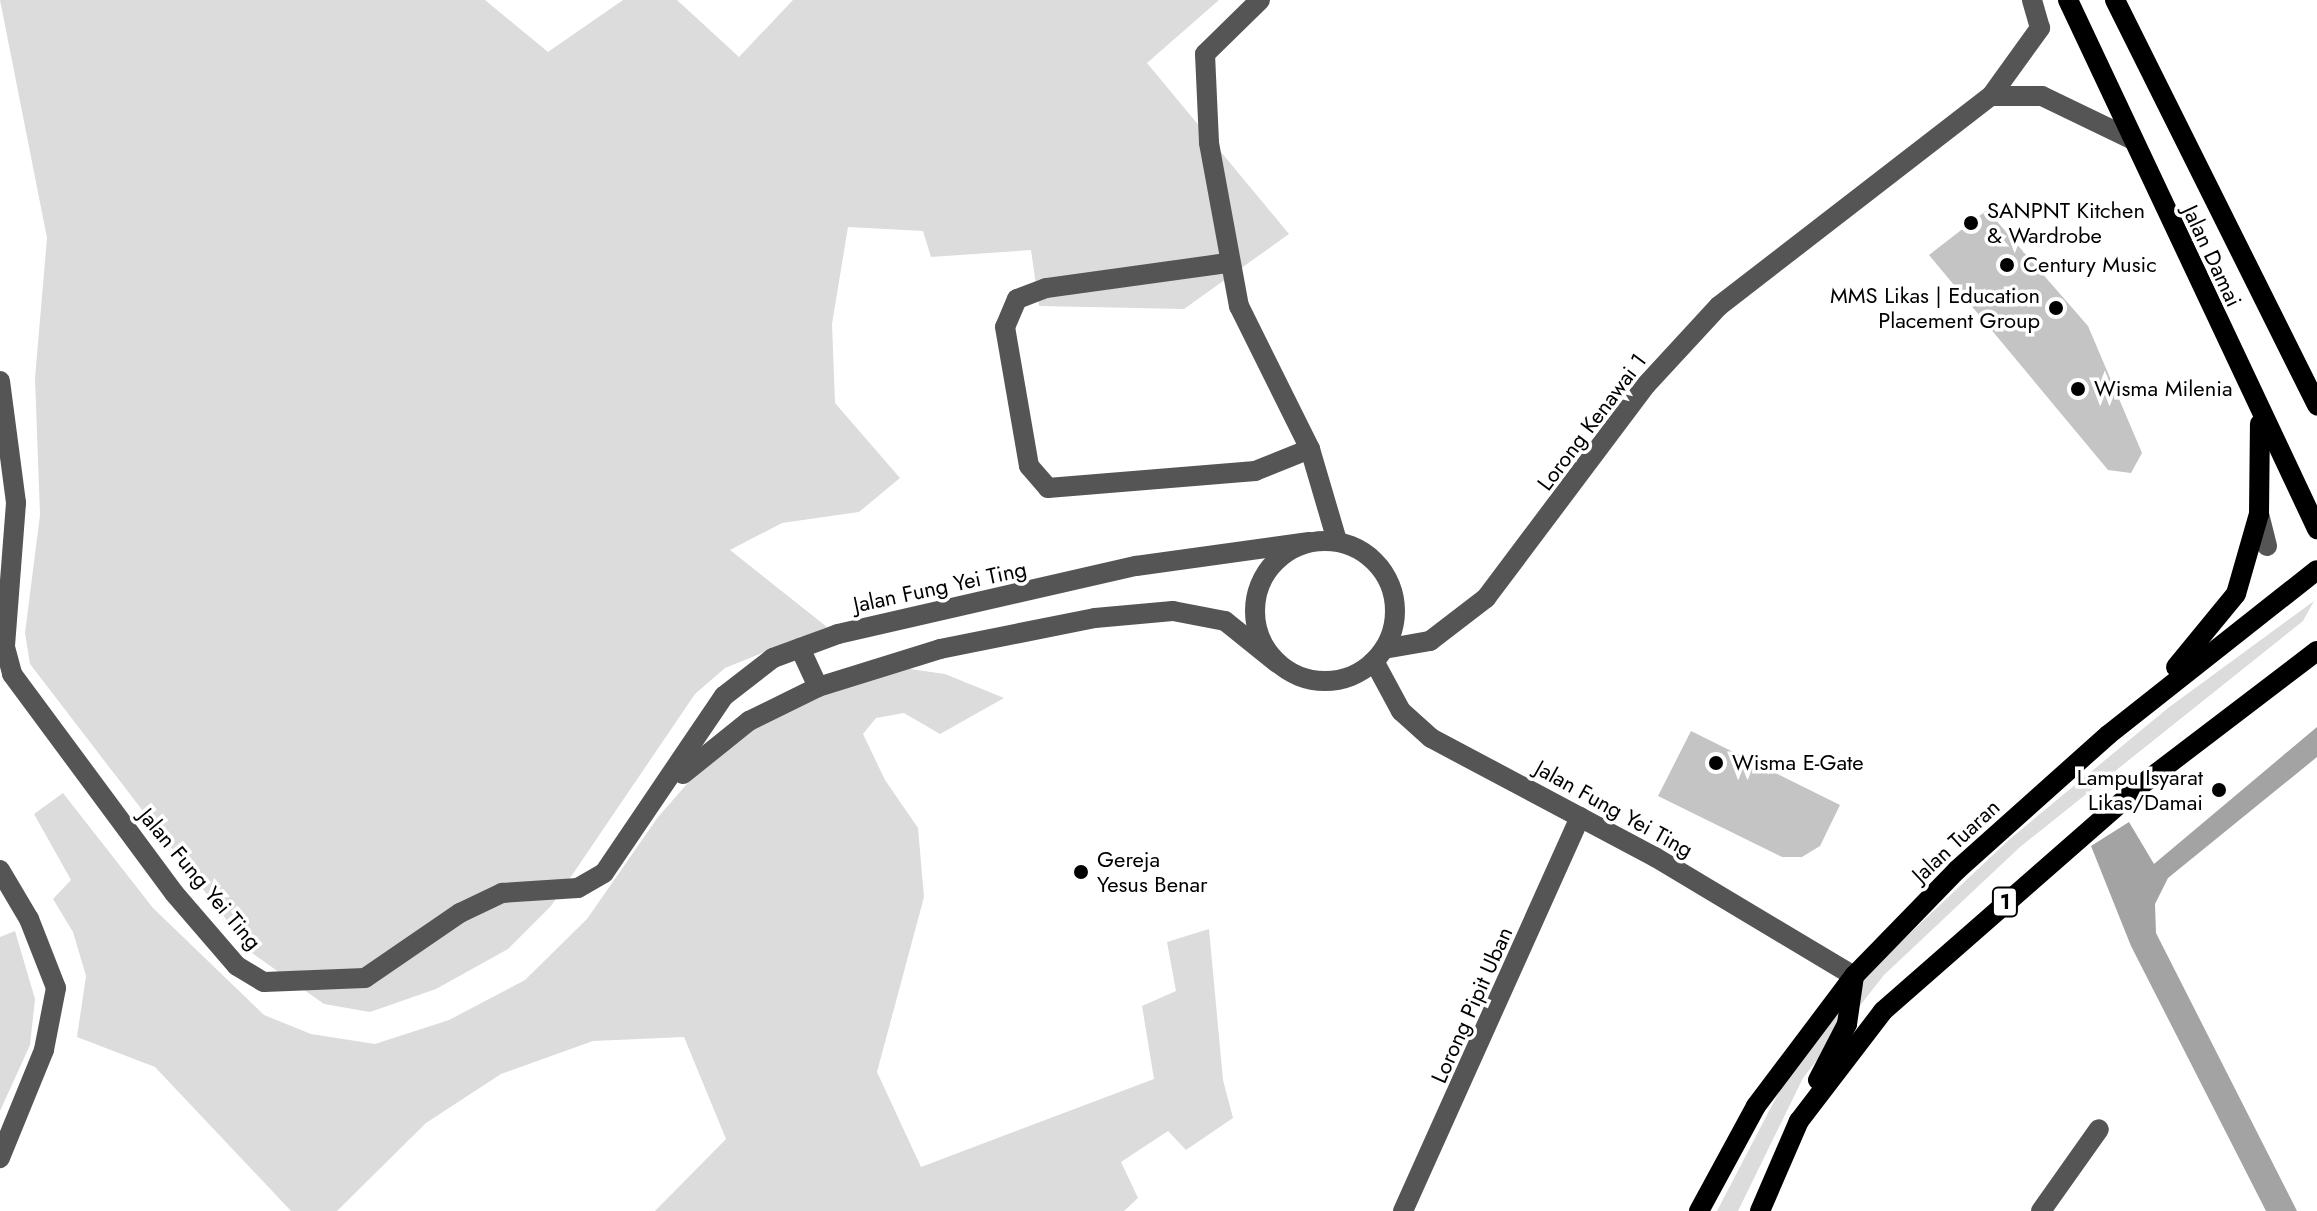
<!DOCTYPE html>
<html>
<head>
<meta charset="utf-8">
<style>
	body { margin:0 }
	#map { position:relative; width:2317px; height:1211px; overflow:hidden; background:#fff; font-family:Jost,sans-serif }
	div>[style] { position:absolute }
	.green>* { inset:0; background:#dcdcdc }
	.water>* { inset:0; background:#a3a3a3 }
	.building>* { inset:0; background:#c4c4c4 }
	.minor>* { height:20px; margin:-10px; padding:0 10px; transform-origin:10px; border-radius:10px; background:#555 }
	.minor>.ring { margin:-10px; padding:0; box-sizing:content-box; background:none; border:20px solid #555; border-radius:50% }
	.major>* { height:20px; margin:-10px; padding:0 10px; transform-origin:10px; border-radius:10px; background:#000 }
	.dots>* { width:22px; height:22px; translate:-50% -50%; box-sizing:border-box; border:4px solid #fff; border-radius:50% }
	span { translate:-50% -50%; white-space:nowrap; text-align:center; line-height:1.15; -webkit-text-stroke:7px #fff; paint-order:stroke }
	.shield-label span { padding:2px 6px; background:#fff; border:2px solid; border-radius:6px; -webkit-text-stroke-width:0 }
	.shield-label { font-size:20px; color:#000; font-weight:700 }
	.poi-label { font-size:22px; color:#000 }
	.left { translate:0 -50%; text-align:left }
	.right { translate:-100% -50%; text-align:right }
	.street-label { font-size:22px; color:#000 }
</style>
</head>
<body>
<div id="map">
	<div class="green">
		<div style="clip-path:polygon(0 0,485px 0,548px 52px,623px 0,677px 0,739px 57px,793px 0,1219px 0,1147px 63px,1289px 234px,1184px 309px,1039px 306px,1031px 250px,931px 257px,923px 231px,848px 227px,832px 324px,835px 403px,900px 478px,859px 512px,782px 523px,730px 550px,827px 627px,725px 668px,695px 694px,551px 906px,508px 949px,436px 989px,370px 1012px,324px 1004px,252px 953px,30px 664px,25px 633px,40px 515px,35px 378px,47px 238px)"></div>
		<div style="clip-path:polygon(2314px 601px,2303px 621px,2020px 847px,1884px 975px,1803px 1078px,1738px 1211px,1717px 1211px,1791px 1069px,1876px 965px,2011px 838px,2168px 708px)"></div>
		<div style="clip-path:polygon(896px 667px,945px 674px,1004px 698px,940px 734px,904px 713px,876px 718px,863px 734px,885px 780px,918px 828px,924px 897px,877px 1072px,921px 1167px,1154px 1079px,1142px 1006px,1176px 991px,1167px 942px,1209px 929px,1223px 1080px,1233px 1118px,1186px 1150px,1168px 1131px,1121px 1162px,1138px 1198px,1124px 1211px,655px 1211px,726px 1139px,684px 1037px,593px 1041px,501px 1074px,426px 1123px,337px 1211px,291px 1211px,155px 1067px,77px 1037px,86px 976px,73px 932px,53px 899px,71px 880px,34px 814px,63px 793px,153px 908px,264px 1015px,311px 1034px,375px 1044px,449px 1020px,525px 980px,587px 919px,658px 817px,745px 718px)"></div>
		<div style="clip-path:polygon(15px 931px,35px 999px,30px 1045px,0 1111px,0 937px)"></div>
	</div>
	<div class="water">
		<div style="clip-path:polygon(2317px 727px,2317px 757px,2168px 878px,2155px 904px,2156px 933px,2297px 1211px,2266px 1211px,2131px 946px,2091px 846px,2129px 822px,2154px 864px)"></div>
	</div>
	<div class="building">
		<div style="clip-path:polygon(1987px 210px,2088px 326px,2142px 453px,2131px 473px,2108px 470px,1929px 255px)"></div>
		<div style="clip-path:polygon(1691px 731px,1840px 805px,1820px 846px,1802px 857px,1782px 857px,1658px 796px)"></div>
	</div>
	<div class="minor">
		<div style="left:1260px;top:0;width:77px;rotate:135.5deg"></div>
		<div style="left:1205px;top:54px;width:89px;rotate:87.4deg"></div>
		<div style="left:1209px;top:143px;width:166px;rotate:79.6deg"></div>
		<div style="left:1239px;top:306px;width:160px;rotate:63.6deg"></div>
		<div style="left:1310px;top:449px;width:96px;rotate:73.6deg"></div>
		<div style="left:1991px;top:96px;width:51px"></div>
		<div style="left:2042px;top:96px;width:99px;rotate:25.8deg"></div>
		<div style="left:1227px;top:263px;width:183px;rotate:172.1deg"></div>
		<div style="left:1046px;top:288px;width:31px;rotate:159deg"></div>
		<div style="left:1017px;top:299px;width:30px;rotate:113deg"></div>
		<div style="left:1005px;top:327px;width:141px;rotate:80.2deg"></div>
		<div style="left:1029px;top:466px;width:29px;rotate:49deg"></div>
		<div style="left:1048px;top:488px;width:208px;rotate:-4.7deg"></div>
		<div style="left:1255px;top:471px;width:59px;rotate:-21.8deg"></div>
		<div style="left:0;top:381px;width:123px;rotate:82.5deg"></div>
		<div style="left:16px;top:503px;width:144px;rotate:94.4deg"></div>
		<div style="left:5px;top:647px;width:28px;rotate:75deg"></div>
		<div style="left:12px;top:674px;width:272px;rotate:53.5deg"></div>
		<div style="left:174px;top:893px;width:96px;rotate:49.2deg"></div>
		<div style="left:237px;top:966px;width:31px;rotate:31deg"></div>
		<div style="left:264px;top:982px;width:101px;rotate:-2.3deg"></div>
		<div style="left:365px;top:978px;width:115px;rotate:-34.4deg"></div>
		<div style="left:460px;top:913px;width:47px;rotate:-25.5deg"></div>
		<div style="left:502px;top:893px;width:76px;rotate:-3.8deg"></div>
		<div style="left:578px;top:888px;width:30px;rotate:-30deg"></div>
		<div style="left:604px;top:873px;width:214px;rotate:-55.9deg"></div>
		<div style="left:724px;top:696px;width:62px;rotate:-37.8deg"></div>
		<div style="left:773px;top:658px;width:69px;rotate:-20.3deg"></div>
		<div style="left:838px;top:634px;width:306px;rotate:-12.9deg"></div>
		<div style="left:1136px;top:566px;width:175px;rotate:-7.9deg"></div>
		<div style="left:2259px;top:514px;width:33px;rotate:76deg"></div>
		<div class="ring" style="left:1255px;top:541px;width:120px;height:120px"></div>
		<div style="left:800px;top:648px;width:43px;rotate:65.2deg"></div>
		<div style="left:1384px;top:649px;width:47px;rotate:-9.9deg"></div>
		<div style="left:1430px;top:641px;width:71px;rotate:-37.5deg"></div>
		<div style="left:1486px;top:598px;width:266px;rotate:-53.1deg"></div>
		<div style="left:1646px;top:385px;width:108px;rotate:-47.3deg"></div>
		<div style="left:1719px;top:306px;width:344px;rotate:-37.7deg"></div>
		<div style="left:1991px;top:96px;width:84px;rotate:-54.2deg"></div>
		<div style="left:2040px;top:28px;width:29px;rotate:-106deg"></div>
		<div style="left:1374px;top:661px;width:57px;rotate:61.6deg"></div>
		<div style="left:1401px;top:711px;width:40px;rotate:42deg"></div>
		<div style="left:1431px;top:738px;width:254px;rotate:28deg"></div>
		<div style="left:1655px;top:857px;width:232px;rotate:30.9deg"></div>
		<div style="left:683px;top:774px;width:85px;rotate:-38.8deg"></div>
		<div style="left:749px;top:721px;width:77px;rotate:-26.2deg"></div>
		<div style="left:818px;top:687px;width:128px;rotate:-17.3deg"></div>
		<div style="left:940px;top:649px;width:158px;rotate:-11.3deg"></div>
		<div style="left:1095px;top:618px;width:78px;rotate:-5.1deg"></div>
		<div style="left:1173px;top:611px;width:53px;rotate:10.9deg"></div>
		<div style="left:1225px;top:621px;width:67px;rotate:38.9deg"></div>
		<div style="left:0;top:870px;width:57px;rotate:59.4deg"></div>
		<div style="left:29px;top:919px;width:74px;rotate:68.6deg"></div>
		<div style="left:56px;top:988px;width:63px;rotate:101deg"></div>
		<div style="left:44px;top:1050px;width:117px;rotate:112.2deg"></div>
		<div style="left:1403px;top:1211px;width:432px;rotate:-65.8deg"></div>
		<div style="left:2041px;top:1211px;width:100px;rotate:-54.7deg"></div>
	</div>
	<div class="major">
		<div style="left:2068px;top:0;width:585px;rotate:64.79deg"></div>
		<div style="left:2115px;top:0;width:453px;rotate:63.5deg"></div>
		<div style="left:2176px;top:667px;width:94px;rotate:-50.6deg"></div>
		<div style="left:2236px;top:594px;width:83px;rotate:-74deg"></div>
		<div style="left:2259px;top:514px;width:90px;rotate:-89.4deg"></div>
		<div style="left:1818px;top:1080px;width:63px;rotate:-62.6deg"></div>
		<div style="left:1847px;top:1024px;width:49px;rotate:-81.7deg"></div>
		<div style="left:1699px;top:1211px;width:119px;rotate:-61.5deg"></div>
		<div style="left:1756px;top:1106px;width:163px;rotate:-53deg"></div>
		<div style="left:1854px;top:976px;width:148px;rotate:-45.8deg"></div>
		<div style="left:1957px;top:870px;width:203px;rotate:-41.8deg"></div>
		<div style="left:2108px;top:735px;width:266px;rotate:-38.3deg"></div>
		<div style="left:1760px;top:1211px;width:98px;rotate:-66.6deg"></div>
		<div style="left:1799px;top:1121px;width:138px;rotate:-52.6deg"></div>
		<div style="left:1883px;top:1011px;width:343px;rotate:-41.2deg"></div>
		<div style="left:2141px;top:785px;width:221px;rotate:-37.3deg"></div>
	</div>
	<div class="dots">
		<div style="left:1971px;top:223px;background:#000"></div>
		<div style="left:2007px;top:265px;background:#000"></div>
		<div style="left:2056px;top:308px;background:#000"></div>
		<div style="left:2078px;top:389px;background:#000"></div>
		<div style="left:1716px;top:763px;background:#000"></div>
		<div style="left:2219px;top:790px;background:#000"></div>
		<div style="left:1081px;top:872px;background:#000"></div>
	</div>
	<div class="shield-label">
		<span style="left:2005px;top:902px">1</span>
	</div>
	<div class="poi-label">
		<span class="left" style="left:1987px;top:223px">SANPNT Kitchen<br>&amp; Wardrobe</span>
		<span class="left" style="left:2023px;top:265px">Century Music</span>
		<span class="right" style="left:2040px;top:308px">MMS Likas | Education<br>Placement Group</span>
		<span class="left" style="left:2094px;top:389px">Wisma Milenia</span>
		<span class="left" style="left:1732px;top:763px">Wisma E-Gate</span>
		<span class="right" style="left:2203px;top:790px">Lampu Isyarat<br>Likas/Damai</span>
		<span class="left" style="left:1097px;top:872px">Gereja<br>Yesus Benar</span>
	</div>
	<div class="street-label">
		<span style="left:2212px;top:256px;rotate:65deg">Jalan Damai</span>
		<span style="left:1592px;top:422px;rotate:-53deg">Lorong Kenawai 1</span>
		<span style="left:940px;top:587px;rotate:-12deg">Jalan Fung Yei Ting</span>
		<span style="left:1614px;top:809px;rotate:29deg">Jalan Fung Yei Ting</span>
		<span style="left:1956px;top:841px;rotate:-43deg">Jalan Tuaran</span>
		<span style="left:200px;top:879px;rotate:50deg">Jalan Fung Yei Ting</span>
		<span style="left:1472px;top:1005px;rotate:-66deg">Lorong Pipit Uban</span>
	</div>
</div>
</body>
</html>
